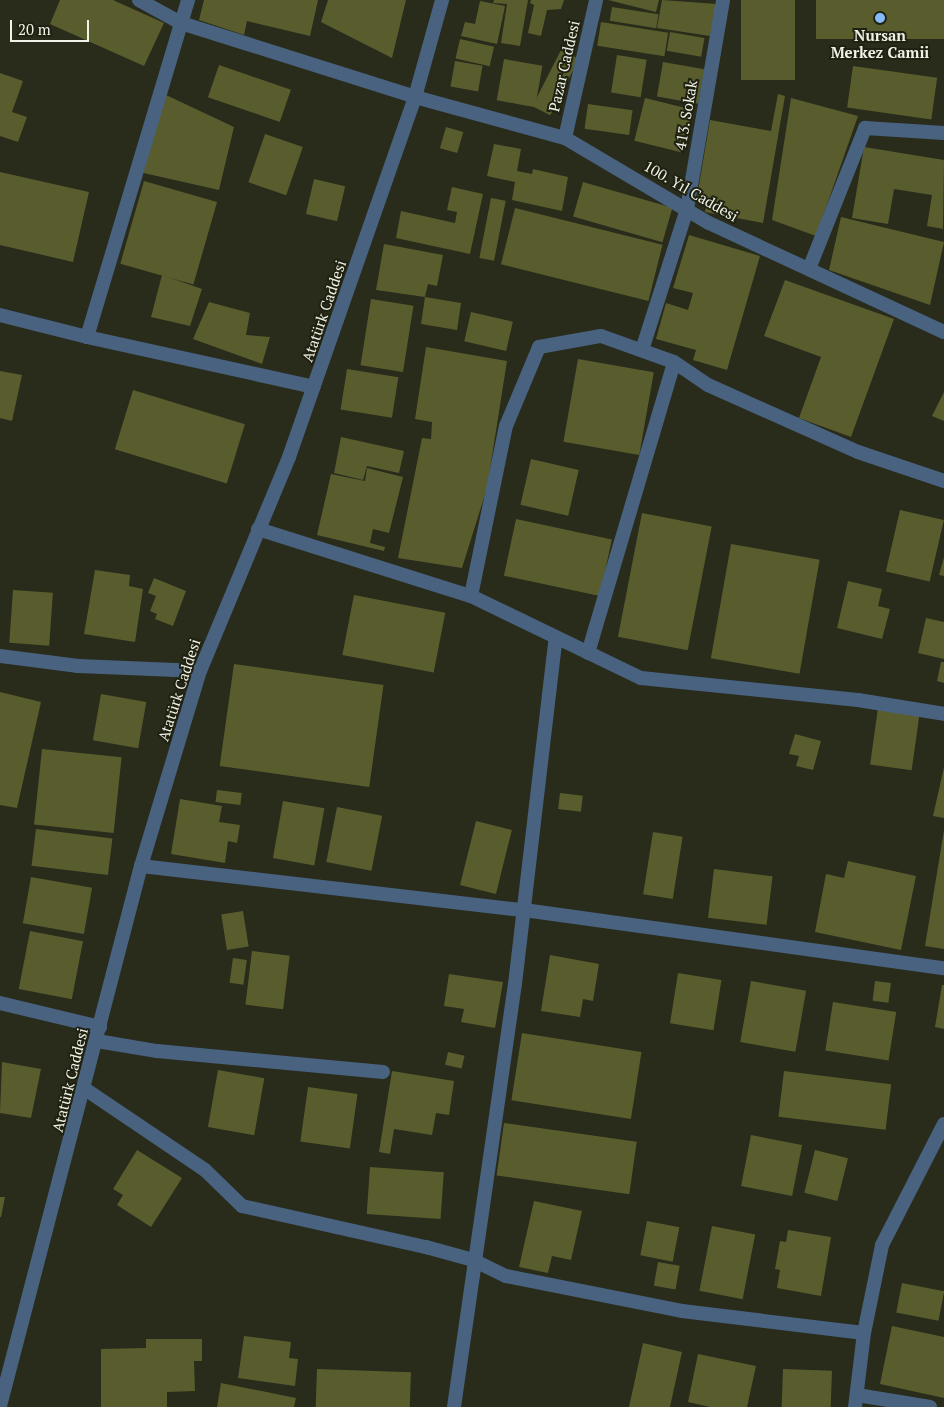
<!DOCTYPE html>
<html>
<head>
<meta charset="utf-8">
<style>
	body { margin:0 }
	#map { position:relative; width:944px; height:1407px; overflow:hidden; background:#292b1b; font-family:"PT Serif",serif }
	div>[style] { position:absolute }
	.building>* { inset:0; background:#595d2d; transform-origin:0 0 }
	.minor>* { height:14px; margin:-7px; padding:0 7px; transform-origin:7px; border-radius:7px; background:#486280 }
	.tertiary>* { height:14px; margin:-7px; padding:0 7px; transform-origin:7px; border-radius:7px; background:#486280 }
	.dots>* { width:14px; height:14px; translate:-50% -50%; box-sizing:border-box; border:2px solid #1f2111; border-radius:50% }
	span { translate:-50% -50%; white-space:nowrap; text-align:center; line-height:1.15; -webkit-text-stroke:4px #1f2111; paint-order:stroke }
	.poi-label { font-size:15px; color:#f0f1e7; font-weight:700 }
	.street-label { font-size:15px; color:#f0f1e7 }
	.scale { position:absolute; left:10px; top:20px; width:79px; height:22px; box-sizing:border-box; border:2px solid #f0f1e7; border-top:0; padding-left:6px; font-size:15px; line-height:18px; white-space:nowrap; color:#f0f1e7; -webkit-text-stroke:4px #1f2111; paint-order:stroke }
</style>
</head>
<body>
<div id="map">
	<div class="building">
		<div style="clip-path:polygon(60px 0,113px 0,164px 23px,144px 66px,50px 24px)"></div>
		<div style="clip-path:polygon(204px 0,318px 0,310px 36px,247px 21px,244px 35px,199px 20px)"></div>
		<div style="clip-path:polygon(328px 0,406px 0,392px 58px,321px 22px)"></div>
		<div style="clip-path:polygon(494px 0,528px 0,520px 46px,501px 43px,507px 4px,493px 3px)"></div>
		<div style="clip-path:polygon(531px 0,564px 0,561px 9px,547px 10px,541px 36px,528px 33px,534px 5px,530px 3px)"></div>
		<div style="clip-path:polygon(608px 0,659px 0,656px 12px)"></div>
		<div style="clip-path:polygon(662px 0,717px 4px,710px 36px,657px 28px)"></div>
		<div style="left:741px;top:0;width:54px;height:80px"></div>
		<div style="left:816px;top:0;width:128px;height:39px"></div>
		<div style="clip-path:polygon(480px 1px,505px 6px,497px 44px,461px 36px,465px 22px,475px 24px)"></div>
		<div style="left:612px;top:7px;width:47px;height:14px;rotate:9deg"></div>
		<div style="left:601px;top:22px;width:68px;height:24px;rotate:9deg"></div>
		<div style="left:670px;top:32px;width:35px;height:19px;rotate:10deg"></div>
		<div style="left:460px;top:39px;width:35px;height:20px;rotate:13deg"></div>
		<div style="left:561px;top:50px;width:20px;height:63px;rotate:27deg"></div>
		<div style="left:617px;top:55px;width:30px;height:38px;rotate:9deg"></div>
		<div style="left:504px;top:59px;width:39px;height:42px;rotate:10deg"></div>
		<div style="left:455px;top:61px;width:28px;height:26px;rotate:10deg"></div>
		<div style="left:663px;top:62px;width:42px;height:35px;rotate:10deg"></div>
		<div style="left:219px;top:65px;width:76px;height:34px;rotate:19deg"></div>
		<div style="left:853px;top:66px;width:85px;height:42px;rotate:8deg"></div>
		<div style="clip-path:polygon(0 73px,23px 81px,12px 112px,27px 117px,18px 142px,0 136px)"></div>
		<div style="clip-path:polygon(778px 94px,785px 96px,763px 223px,705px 212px,708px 199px,697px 197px,710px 120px,771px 131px)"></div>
		<div style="clip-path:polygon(166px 95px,234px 127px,219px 190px,139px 172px)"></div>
		<div style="left:645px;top:98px;width:49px;height:44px;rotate:14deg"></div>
		<div style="clip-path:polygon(791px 98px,858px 116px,816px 236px,772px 220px)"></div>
		<div style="left:588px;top:104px;width:45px;height:25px;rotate:8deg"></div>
		<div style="left:446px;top:127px;width:18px;height:22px;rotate:16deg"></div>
		<div style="left:265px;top:134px;width:40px;height:51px;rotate:19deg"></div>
		<div style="clip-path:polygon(494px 144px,521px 149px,517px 171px,532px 174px,533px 169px,568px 177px,562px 211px,512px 200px,515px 182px,487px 176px)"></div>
		<div style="clip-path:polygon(864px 147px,944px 160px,943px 229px,927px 226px,932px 195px,894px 189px,888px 224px,852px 218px)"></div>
		<div style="clip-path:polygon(0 172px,89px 192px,73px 262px,0 245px)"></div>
		<div style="left:314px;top:179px;width:32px;height:36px;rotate:13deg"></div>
		<div style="left:144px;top:181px;width:76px;height:86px;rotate:16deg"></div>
		<div style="left:583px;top:182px;width:93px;height:36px;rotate:16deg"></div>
		<div style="clip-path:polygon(452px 187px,483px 194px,470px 254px,396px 238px,401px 211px,455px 223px,457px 212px,447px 210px)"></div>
		<div style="left:491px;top:198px;width:15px;height:61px;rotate:11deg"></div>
		<div style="left:515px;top:208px;width:152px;height:58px;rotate:14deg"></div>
		<div style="clip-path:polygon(841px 217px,944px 242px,930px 305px,829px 270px)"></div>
		<div style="clip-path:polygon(689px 235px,760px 256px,727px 370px,693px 360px,696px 350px,656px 339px,666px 303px,688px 310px,693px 293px,673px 288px)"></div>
		<div style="clip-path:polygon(384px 244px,443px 255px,437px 286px,428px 284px,425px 297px,461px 303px,457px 330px,421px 324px,425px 297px,376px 290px)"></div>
		<div style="clip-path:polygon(162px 275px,202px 289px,190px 326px,151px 317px)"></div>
		<div style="clip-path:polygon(785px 280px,894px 319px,851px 437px,799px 418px,821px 357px,764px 336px)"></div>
		<div style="left:371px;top:299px;width:43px;height:67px;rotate:9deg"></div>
		<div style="clip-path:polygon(209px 302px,250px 313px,246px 335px,270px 337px,262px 364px,193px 339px)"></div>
		<div style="left:471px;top:312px;width:43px;height:30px;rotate:13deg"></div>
		<div style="clip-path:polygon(426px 347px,507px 361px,487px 488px,462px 568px,398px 558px,422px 438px,431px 439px,432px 422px,415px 419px)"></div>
		<div style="left:578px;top:359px;width:77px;height:84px;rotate:10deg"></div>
		<div style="left:347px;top:369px;width:52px;height:41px;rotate:9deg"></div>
		<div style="clip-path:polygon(0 371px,22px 375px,12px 421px,0 418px)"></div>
		<div style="left:133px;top:390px;width:117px;height:62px;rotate:17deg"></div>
		<div style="clip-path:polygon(944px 392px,944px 421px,932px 416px)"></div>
		<div style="clip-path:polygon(341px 437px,404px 451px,399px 473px,367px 466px,363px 480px,334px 473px)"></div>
		<div style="left:531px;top:459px;width:49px;height:47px;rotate:13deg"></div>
		<div style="clip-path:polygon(367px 468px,403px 477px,389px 533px,373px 529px,370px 543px,385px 547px,384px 551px,317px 535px,331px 474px,365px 481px)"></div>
		<div style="left:900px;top:510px;width:45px;height:63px;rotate:13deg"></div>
		<div style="left:642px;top:513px;width:71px;height:126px;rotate:11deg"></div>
		<div style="left:516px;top:519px;width:98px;height:58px;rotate:12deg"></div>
		<div style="left:731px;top:544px;width:90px;height:116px;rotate:10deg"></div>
		<div style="clip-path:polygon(944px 557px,944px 576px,939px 575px)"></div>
		<div style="clip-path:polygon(95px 570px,130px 575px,129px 586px,143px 589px,135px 642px,84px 634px)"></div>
		<div style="clip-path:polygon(154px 578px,186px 591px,173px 626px,155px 619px,157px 614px,150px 611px,156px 596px,148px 593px)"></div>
		<div style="clip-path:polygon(848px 581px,882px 589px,878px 606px,890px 609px,882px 639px,837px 628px)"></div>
		<div style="left:13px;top:590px;width:40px;height:53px;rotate:4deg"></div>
		<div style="left:354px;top:595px;width:93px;height:61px;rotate:11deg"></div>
		<div style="clip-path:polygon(926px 618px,944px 622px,944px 659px,918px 653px)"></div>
		<div style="clip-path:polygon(941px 662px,944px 662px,944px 683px,937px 681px)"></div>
		<div style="left:234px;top:664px;width:151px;height:103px;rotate:8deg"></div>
		<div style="clip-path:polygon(0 692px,41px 702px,17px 808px,0 805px)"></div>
		<div style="left:101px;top:694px;width:46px;height:47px;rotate:10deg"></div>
		<div style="left:878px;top:708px;width:42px;height:57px;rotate:8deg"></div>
		<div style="clip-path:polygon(795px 734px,821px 741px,813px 770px,796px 766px,799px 756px,789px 754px)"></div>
		<div style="left:42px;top:749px;width:80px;height:76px;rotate:6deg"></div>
		<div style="clip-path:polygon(944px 767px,944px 818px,933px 816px)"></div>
		<div style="left:217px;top:790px;width:25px;height:12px;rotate:7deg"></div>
		<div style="left:560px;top:793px;width:23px;height:16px;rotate:7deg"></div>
		<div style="clip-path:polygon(180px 799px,222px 806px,219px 822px,240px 825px,237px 843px,228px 841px,225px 863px,171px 854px)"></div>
		<div style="left:283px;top:801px;width:42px;height:58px;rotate:10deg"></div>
		<div style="left:337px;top:807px;width:46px;height:56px;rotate:11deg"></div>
		<div style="left:476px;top:821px;width:37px;height:66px;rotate:14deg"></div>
		<div style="left:36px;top:829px;width:77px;height:37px;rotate:7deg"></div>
		<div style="clip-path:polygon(944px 830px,944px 949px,925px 946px)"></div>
		<div style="left:653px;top:832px;width:30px;height:63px;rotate:9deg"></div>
		<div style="clip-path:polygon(848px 861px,916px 876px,901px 950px,815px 932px,826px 874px,844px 878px)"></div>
		<div style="left:714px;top:869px;width:59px;height:49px;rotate:7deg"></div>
		<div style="left:31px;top:877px;width:62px;height:47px;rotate:10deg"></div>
		<div style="left:243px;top:911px;width:36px;height:22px;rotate:81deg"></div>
		<div style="left:30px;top:931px;width:54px;height:59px;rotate:11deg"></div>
		<div style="left:252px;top:951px;width:38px;height:54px;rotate:7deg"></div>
		<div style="clip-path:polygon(550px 955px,599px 964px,593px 1001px,583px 999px,580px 1017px,541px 1011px)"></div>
		<div style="left:233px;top:958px;width:14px;height:25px;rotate:8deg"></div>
		<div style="left:678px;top:973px;width:44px;height:51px;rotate:9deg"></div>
		<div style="clip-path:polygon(449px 974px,503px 982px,495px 1028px,461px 1022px,464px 1009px,444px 1006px)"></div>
		<div style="left:751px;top:981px;width:56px;height:62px;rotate:10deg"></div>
		<div style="left:875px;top:981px;width:16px;height:20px;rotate:7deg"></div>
		<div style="clip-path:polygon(942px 985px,944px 985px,944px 1029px,935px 1027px)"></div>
		<div style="left:833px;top:1002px;width:64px;height:49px;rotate:9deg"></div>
		<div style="left:522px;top:1033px;width:121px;height:68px;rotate:9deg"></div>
		<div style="left:448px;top:1052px;width:17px;height:13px;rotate:13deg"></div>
		<div style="clip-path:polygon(2px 1062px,41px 1069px,31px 1118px,0 1113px)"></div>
		<div style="left:218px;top:1070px;width:47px;height:58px;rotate:10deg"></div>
		<div style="clip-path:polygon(392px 1071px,454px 1081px,449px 1115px,436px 1113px,432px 1135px,394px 1129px,390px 1154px,379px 1152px)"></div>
		<div style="left:784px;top:1071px;width:108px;height:46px;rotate:7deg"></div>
		<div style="left:308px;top:1087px;width:50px;height:55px;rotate:8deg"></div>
		<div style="left:504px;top:1123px;width:134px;height:53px;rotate:8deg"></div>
		<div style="left:751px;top:1135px;width:52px;height:52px;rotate:11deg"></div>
		<div style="clip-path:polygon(137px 1150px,182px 1178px,151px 1227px,117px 1205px,123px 1195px,113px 1189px)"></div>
		<div style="left:815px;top:1150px;width:34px;height:44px;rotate:14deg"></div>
		<div style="left:370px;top:1167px;width:74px;height:47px;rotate:4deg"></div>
		<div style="clip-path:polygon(0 1197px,5px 1197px,1px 1217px,0 1217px)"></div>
		<div style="clip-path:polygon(534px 1201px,582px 1211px,571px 1260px,552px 1256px,548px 1273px,519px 1267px)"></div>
		<div style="left:647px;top:1221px;width:33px;height:35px;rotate:11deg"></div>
		<div style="left:712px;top:1226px;width:44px;height:66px;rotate:11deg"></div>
		<div style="clip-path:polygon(788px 1230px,831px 1237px,821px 1296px,777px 1288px,780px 1270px,775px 1269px,780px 1241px,786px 1242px)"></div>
		<div style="left:658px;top:1262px;width:22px;height:24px;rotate:10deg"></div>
		<div style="left:902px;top:1283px;width:43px;height:30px;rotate:11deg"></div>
		<div style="clip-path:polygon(892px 1326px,944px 1337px,944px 1398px,880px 1384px)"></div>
		<div style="clip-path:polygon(244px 1336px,291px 1342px,289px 1358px,298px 1359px,295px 1386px,238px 1378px)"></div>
		<div style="clip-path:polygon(146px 1339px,202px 1339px,202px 1361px,194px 1361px,195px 1391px,167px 1392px,167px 1407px,101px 1407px,101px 1349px,146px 1348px)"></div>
		<div style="clip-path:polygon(643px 1343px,682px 1352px,670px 1407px,629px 1407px)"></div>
		<div style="clip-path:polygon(698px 1354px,756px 1366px,747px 1407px,710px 1407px,688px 1402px)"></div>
		<div style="left:317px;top:1369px;width:94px;height:38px;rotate:2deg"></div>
		<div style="left:783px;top:1369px;width:49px;height:38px;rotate:2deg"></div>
		<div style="clip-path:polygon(221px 1383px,296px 1398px,294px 1407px,217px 1407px)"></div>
	</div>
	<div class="minor">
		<div style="left:139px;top:0;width:48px;rotate:28.7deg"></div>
		<div style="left:181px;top:23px;width:245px;rotate:17.5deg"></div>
		<div style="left:565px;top:138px;width:141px;rotate:-77.3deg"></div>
		<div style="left:809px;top:269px;width:152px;rotate:-68.3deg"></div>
		<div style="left:865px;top:128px;width:79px;rotate:3.6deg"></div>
		<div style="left:0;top:315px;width:90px;rotate:14.2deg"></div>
		<div style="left:87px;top:337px;width:232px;rotate:12.4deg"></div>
		<div style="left:87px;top:337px;width:352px;rotate:-73.3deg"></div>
		<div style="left:642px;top:350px;width:148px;rotate:-72.3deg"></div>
		<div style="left:687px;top:209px;width:212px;rotate:-80.2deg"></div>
		<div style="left:258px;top:529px;width:223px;rotate:17.5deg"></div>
		<div style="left:471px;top:596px;width:189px;rotate:25.8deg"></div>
		<div style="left:641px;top:678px;width:218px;rotate:5.8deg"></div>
		<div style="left:858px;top:700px;width:87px;rotate:9.2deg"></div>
		<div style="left:471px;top:596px;width:174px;rotate:-78.4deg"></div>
		<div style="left:506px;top:426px;width:86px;rotate:-67.3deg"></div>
		<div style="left:539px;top:347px;width:63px;rotate:-10.1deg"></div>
		<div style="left:601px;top:336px;width:77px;rotate:19.6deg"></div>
		<div style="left:674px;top:362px;width:41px;rotate:34.1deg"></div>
		<div style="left:708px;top:385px;width:164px;rotate:24.1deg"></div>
		<div style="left:858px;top:452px;width:91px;rotate:18.6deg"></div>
		<div style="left:588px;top:653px;width:303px;rotate:-73.5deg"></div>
		<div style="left:0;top:656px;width:79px;rotate:7.3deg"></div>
		<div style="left:78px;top:666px;width:122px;rotate:2.3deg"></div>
		<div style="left:141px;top:866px;width:386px;rotate:6.6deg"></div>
		<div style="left:524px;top:910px;width:424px;rotate:7.9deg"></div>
		<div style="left:0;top:1003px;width:103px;rotate:13.5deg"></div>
		<div style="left:97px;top:1041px;width:61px;rotate:9.5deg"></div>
		<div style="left:157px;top:1051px;width:227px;rotate:5.3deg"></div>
		<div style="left:85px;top:1089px;width:145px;rotate:34deg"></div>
		<div style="left:205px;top:1170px;width:52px;rotate:44.2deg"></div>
		<div style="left:242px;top:1206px;width:189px;rotate:12.6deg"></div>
		<div style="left:426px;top:1247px;width:49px;rotate:15.5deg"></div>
		<div style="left:473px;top:1260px;width:37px;rotate:26deg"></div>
		<div style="left:506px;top:1276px;width:179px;rotate:11.2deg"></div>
		<div style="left:682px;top:1311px;width:183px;rotate:6.9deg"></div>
		<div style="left:857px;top:1395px;width:74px;rotate:9.3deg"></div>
		<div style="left:454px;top:1407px;width:427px;rotate:-81.8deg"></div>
		<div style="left:515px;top:984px;width:349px;rotate:-83.3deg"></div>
		<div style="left:855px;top:1407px;width:75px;rotate:-83.1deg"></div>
		<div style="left:864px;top:1333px;width:90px;rotate:-78.4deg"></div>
		<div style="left:882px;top:1245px;width:136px;rotate:-62.9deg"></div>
	</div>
	<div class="tertiary">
		<div style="left:415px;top:97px;width:156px;rotate:15.3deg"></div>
		<div style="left:565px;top:138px;width:167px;rotate:30.6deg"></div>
		<div style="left:709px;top:223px;width:259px;rotate:24.9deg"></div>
		<div style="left:0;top:1406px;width:558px;rotate:-75.37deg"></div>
		<div style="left:141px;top:866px;width:204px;rotate:-73.2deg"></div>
		<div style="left:200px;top:671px;width:232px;rotate:-67.4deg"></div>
		<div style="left:289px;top:457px;width:381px;rotate:-70.7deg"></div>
		<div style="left:415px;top:97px;width:101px;rotate:-74.4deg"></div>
	</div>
	<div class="dots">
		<div style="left:880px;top:18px;background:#85bbfb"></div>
	</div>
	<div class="poi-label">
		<span style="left:880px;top:44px">Nursan<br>Merkez Camii</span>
	</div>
	<div class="street-label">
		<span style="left:564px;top:66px;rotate:-77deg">Pazar Caddesi</span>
		<span style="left:686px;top:115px;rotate:-80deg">413. Sokak</span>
		<span style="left:691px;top:191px;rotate:30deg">100. Yıl Caddesi</span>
		<span style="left:324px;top:311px;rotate:-71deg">Atatürk Caddesi</span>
		<span style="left:179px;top:690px;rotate:-72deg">Atatürk Caddesi</span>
		<span style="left:70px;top:1080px;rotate:-76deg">Atatürk Caddesi</span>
	</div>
	<div class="scale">20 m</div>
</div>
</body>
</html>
